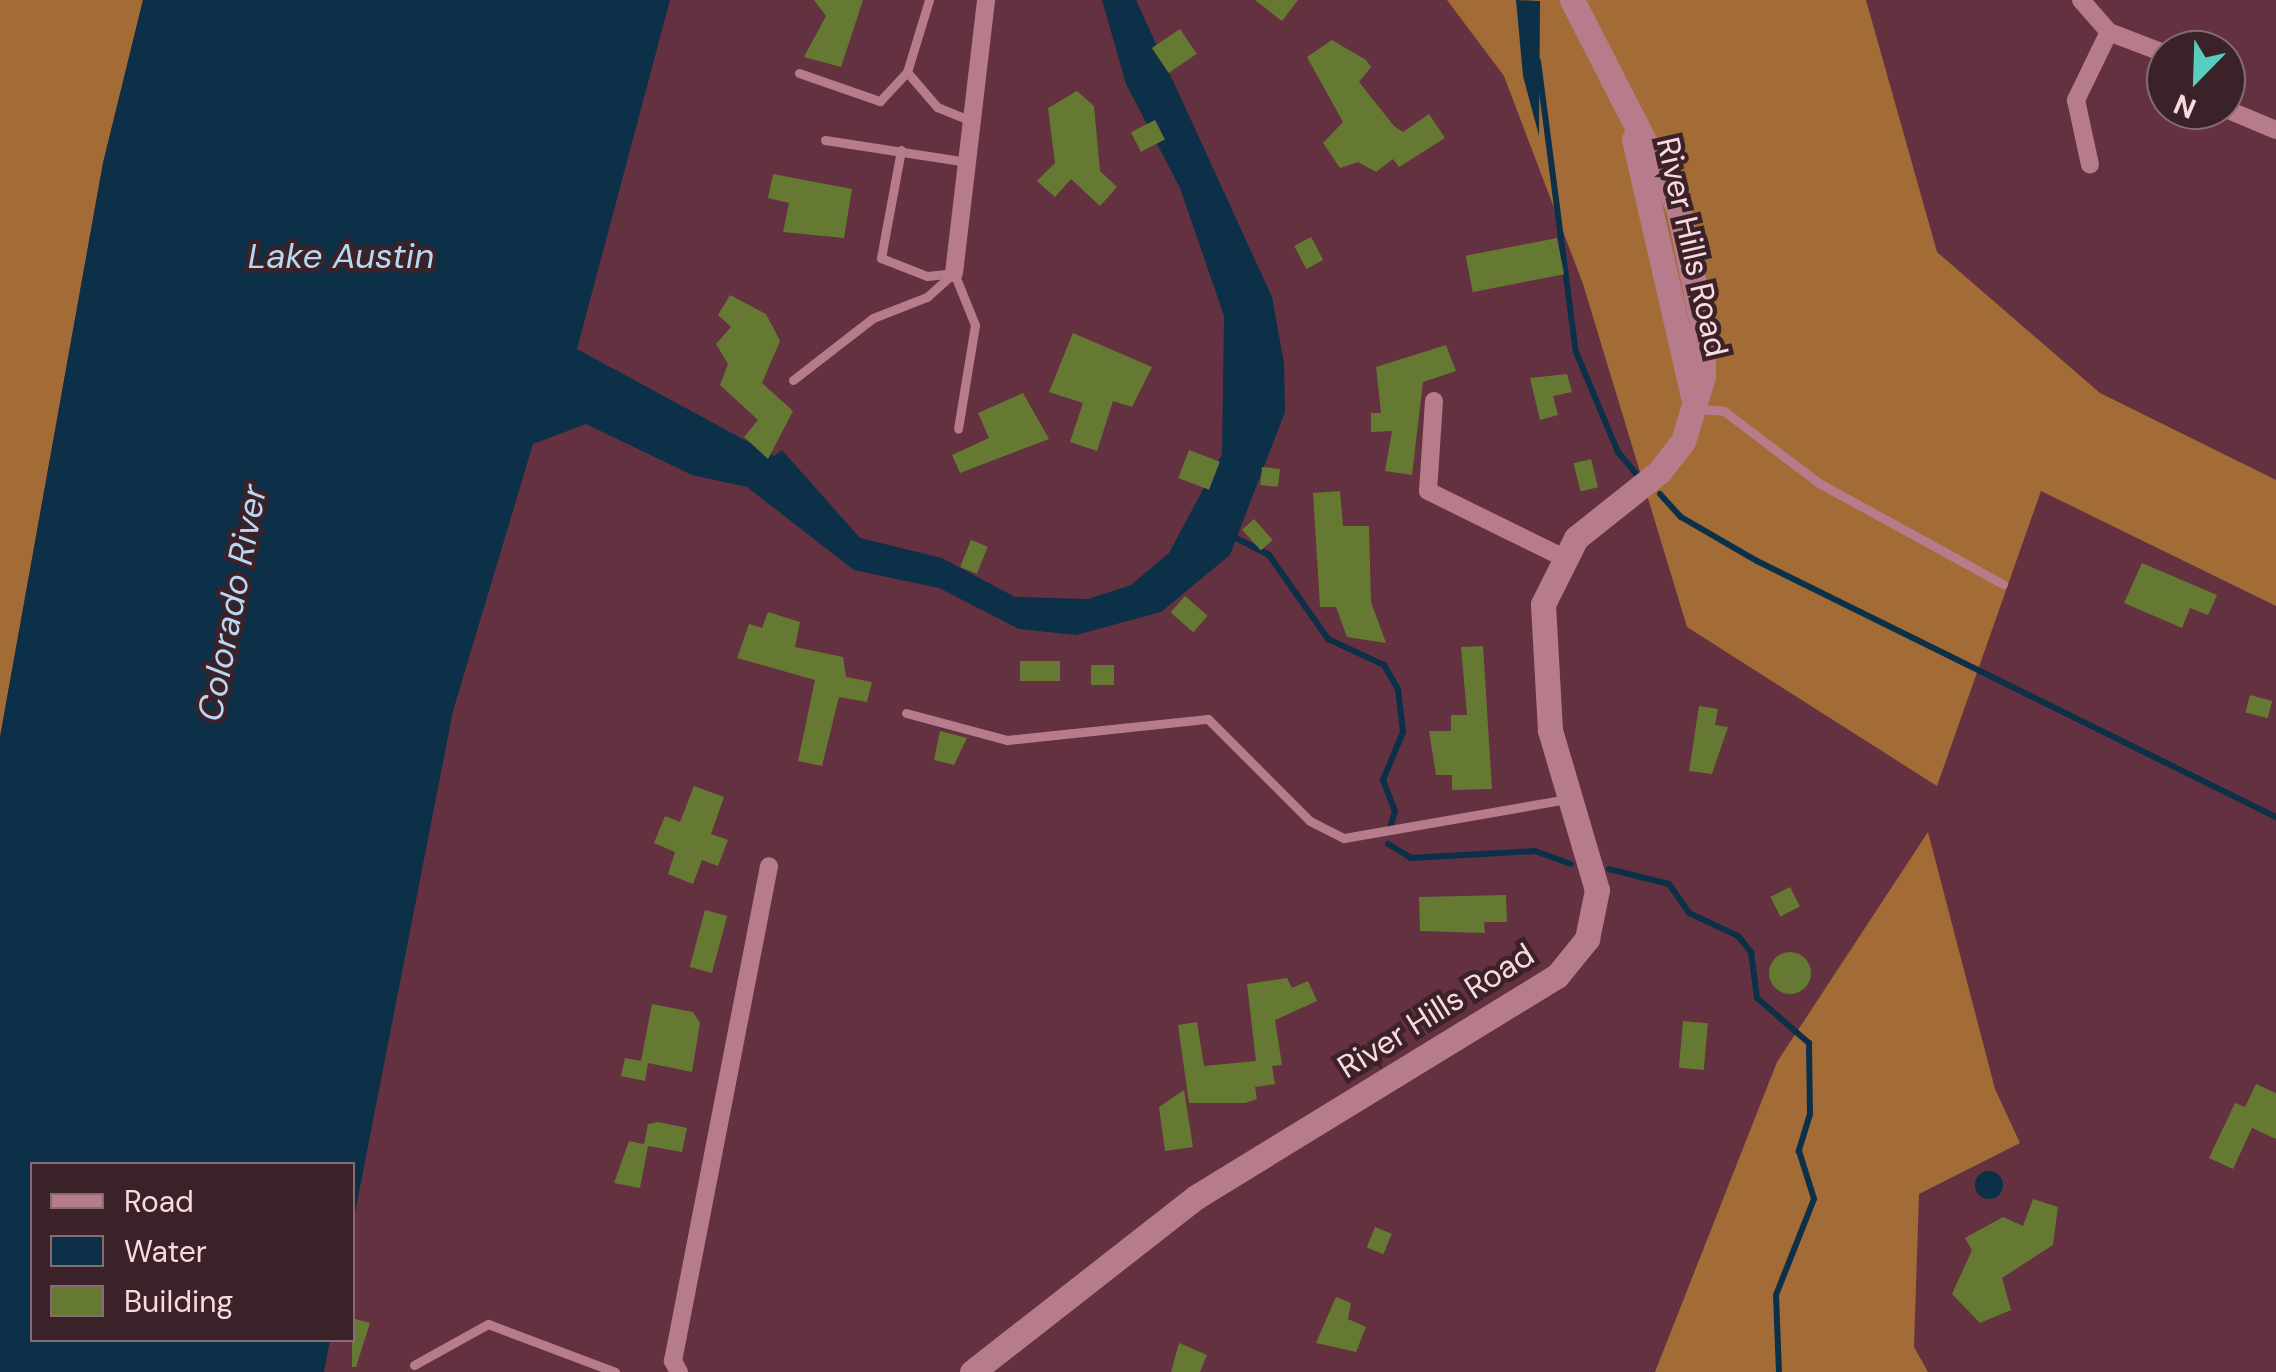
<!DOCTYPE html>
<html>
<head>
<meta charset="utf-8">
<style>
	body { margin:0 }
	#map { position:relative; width:2276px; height:1372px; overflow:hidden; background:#643140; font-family:"DM Sans",sans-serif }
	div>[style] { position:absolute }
	.forest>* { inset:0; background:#a36c36 }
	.water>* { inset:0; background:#0c3048 }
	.round { border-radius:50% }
	.stream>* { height:6px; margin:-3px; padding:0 3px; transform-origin:3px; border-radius:3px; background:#0c3048 }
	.building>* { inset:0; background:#667933; transform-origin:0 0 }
	.lane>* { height:9px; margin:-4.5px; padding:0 4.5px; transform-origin:4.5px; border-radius:4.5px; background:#b77c8b }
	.street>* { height:18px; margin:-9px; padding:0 9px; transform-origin:9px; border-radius:9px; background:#b77c8b }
	.secondary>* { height:25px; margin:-12.5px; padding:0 12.5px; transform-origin:12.5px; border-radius:12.5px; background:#b77c8b }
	span { translate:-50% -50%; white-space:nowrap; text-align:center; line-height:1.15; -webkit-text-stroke:9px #3a2228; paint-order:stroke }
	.street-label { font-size:32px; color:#fad9e0 }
	.water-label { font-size:35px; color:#b7d8f3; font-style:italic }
	.legend { position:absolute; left:30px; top:1162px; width:325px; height:180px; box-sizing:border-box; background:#3a2228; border:2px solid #876b72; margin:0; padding:12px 18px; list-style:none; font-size:30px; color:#fad9e0 }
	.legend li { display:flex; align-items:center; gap:20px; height:50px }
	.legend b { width:50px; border:2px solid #876b72 }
	.north { position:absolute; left:2146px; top:30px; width:100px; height:100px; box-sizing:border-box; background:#3a2228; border:2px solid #876b72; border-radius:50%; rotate:203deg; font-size:28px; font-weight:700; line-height:40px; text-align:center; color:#fad9e0 }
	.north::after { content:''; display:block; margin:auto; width:35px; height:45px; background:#5acebd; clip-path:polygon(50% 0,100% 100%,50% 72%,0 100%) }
</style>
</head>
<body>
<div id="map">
	<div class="forest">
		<div style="clip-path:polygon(0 0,143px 0,103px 163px,0 737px)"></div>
		<div style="clip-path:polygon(1447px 0,1866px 0,1937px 252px,2100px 393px,2276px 480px,2276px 606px,2041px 491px,1937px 786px,1687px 627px,1583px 284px,1504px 76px)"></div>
		<div style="clip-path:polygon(1928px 832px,1995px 1089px,2020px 1143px,1919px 1194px,1914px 1347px,1928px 1372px,1655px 1372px,1777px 1062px)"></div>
	</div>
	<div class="water">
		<div style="clip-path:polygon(143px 0,670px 0,577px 349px,774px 456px,782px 450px,860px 538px,942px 558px,1015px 597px,1088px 599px,1131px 585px,1169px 553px,1222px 454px,1224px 316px,1180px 188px,1126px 84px,1102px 0,1136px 0,1272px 297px,1284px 363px,1285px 412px,1230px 555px,1161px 612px,1076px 635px,1019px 629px,939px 588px,854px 570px,747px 487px,692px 475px,586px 424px,533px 444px,453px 711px,353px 1223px,352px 1164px,32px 1164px,32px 1340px,330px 1340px,324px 1372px,0 1372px,0 737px,103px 163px)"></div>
		<div style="clip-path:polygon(1516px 0,1540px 1px,1539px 136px,1523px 76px)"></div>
		<div class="round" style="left:1975px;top:1171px;width:28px;height:28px"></div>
	</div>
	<div class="stream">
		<div style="left:1538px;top:61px;width:293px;rotate:82.6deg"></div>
		<div style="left:1576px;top:352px;width:108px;rotate:67.2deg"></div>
		<div style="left:1618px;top:452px;width:31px;rotate:50deg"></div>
		<div style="left:1660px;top:494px;width:31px;rotate:48deg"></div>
		<div style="left:1681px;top:517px;width:88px;rotate:30.1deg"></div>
		<div style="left:1757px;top:561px;width:579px;rotate:26.26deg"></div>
		<div style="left:1230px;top:535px;width:44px;rotate:27.1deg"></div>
		<div style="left:1269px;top:555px;width:103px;rotate:54.9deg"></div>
		<div style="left:1328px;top:639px;width:62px;rotate:24.9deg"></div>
		<div style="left:1384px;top:665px;width:28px;rotate:60deg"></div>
		<div style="left:1398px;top:689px;width:43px;rotate:83.4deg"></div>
		<div style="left:1403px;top:732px;width:52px;rotate:112.6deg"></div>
		<div style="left:1383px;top:780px;width:33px;rotate:69deg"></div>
		<div style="left:1395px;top:811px;width:17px;rotate:107deg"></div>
		<div style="left:1388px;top:844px;width:27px;rotate:31deg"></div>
		<div style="left:1411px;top:858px;width:124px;rotate:-3.2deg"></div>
		<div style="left:1535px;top:851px;width:38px;rotate:20deg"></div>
		<div style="left:1609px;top:869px;width:62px;rotate:14deg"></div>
		<div style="left:1669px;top:884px;width:35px;rotate:55deg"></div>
		<div style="left:1689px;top:913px;width:54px;rotate:25.1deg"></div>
		<div style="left:1738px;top:936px;width:21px;rotate:51deg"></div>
		<div style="left:1751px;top:952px;width:46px;rotate:82.6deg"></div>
		<div style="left:1757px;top:998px;width:69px;rotate:40.9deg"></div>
		<div style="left:1809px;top:1043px;width:71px;rotate:89.2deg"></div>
		<div style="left:1810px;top:1114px;width:39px;rotate:107deg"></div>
		<div style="left:1799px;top:1151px;width:50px;rotate:72.6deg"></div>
		<div style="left:1814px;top:1199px;width:103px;rotate:111.6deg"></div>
		<div style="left:1776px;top:1295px;width:77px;rotate:87.8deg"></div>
	</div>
	<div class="building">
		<div style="clip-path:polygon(814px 0,863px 0,841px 67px,804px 57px,826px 16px)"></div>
		<div style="clip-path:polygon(1255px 0,1298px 0,1282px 21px)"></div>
		<div style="left:1180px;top:29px;width:30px;height:34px;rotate:56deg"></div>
		<div style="clip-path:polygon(1332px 40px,1366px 60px,1371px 67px,1359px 82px,1394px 126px,1403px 132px,1429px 114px,1445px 138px,1399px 167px,1393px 159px,1376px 172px,1358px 162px,1340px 168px,1323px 143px,1343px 122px,1307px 57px)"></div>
		<div style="clip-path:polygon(1077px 91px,1094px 106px,1100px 171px,1117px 187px,1100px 206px,1071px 179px,1055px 197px,1037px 181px,1055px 163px,1048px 108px)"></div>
		<div style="left:1155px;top:120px;width:22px;height:27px;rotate:63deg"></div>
		<div style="clip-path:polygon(773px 174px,852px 189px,844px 238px,783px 232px,789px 203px,768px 198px)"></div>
		<div style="left:1311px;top:237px;width:26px;height:19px;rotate:62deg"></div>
		<div style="left:1557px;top:238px;width:37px;height:93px;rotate:79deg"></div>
		<div style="clip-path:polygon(730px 295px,766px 314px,780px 341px,762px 383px,793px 411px,768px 459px,744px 437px,758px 420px,720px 385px,728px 364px,716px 344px,731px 327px,718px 315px)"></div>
		<div style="clip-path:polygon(1073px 333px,1152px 367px,1132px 407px,1113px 401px,1097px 451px,1070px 442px,1083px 403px,1049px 392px)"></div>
		<div style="clip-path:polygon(1446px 345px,1456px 371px,1423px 382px,1412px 475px,1385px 471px,1392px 431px,1371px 432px,1371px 413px,1381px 413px,1376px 367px)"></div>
		<div style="clip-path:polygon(1567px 374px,1572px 392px,1553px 396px,1558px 415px,1540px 420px,1530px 378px)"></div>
		<div style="clip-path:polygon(1023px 393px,1049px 439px,960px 473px,952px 455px,989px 438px,978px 413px)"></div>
		<div style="left:1189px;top:450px;width:33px;height:30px;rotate:21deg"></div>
		<div style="left:1591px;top:459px;width:29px;height:18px;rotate:76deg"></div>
		<div style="left:1262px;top:467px;width:18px;height:18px;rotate:6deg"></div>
		<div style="clip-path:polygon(1340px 491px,1343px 526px,1369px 526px,1371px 602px,1386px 643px,1347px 637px,1336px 607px,1320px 607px,1313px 493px)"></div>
		<div style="left:1254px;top:519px;width:28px;height:16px;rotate:48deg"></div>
		<div style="left:971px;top:540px;width:18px;height:29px;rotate:22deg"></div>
		<div style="clip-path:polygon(2142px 563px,2217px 595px,2208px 615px,2190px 608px,2182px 628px,2124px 603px)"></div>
		<div style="left:1185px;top:596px;width:30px;height:22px;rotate:41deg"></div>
		<div style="clip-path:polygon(768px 612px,800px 622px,795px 647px,843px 657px,846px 677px,872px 682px,867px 702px,839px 697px,822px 766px,798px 761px,815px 680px,737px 658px,749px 624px,762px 628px)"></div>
		<div style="clip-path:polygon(1483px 646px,1492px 789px,1452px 790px,1452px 775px,1436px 775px,1429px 731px,1451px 731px,1451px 715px,1467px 715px,1461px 647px)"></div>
		<div style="left:1020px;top:661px;width:40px;height:20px"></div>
		<div style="left:1091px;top:665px;width:23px;height:20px"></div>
		<div style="left:2250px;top:695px;width:23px;height:18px;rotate:15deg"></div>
		<div style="clip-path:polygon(1699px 706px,1718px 709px,1715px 725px,1728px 727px,1712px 774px,1689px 771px)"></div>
		<div style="clip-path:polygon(940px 731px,967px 738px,954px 765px,934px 760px)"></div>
		<div style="clip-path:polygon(694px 786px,724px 797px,711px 834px,728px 840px,718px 866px,702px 860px,693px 884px,668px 874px,675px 852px,654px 843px,665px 816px,680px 822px)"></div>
		<div style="left:1790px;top:887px;width:22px;height:22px;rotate:63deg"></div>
		<div style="clip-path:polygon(1506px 895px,1507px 922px,1484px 922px,1485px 933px,1420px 931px,1419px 897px)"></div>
		<div style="left:705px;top:910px;width:23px;height:59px;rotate:15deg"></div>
		<div class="round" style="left:1769px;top:952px;width:42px;height:42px"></div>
		<div style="clip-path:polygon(1287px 978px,1292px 988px,1308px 981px,1317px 1001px,1275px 1020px,1282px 1065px,1272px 1066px,1275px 1084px,1255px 1087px,1257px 1099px,1245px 1103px,1189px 1103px,1178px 1025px,1197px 1022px,1204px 1066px,1256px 1061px,1247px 984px)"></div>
		<div style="clip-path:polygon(652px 1004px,693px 1012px,700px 1023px,692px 1072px,648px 1063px,645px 1081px,621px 1076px,625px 1058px,641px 1061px)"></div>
		<div style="left:1683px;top:1021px;width:25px;height:47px;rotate:5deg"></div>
		<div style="clip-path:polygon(2256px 1084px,2276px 1093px,2276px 1139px,2252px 1128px,2233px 1169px,2209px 1158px,2235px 1103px,2245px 1107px)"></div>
		<div style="clip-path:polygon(1184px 1090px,1193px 1147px,1165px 1151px,1159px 1107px)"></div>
		<div style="clip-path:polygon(658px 1122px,687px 1128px,682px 1152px,648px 1146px,640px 1188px,614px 1183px,629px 1141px,644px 1144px,648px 1124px)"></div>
		<div style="clip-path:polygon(2033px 1199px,2058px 1207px,2053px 1245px,2002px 1278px,2011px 1310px,1980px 1323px,1952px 1294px,1972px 1250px,1965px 1238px,2003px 1217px,2023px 1226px)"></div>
		<div style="left:1375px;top:1227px;width:18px;height:22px;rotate:22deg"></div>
		<div style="clip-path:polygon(1336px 1297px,1351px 1303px,1348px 1319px,1366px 1327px,1356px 1352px,1316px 1343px)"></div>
		<div style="clip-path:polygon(352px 1318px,370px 1323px,356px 1367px,352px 1367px)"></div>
		<div style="clip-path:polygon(1179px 1343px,1207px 1355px,1200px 1372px,1171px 1372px)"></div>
	</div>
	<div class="lane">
		<div style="left:929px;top:0;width:75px;rotate:107deg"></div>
		<div style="left:907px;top:72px;width:46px;rotate:49.4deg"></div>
		<div style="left:937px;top:107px;width:35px;rotate:22deg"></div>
		<div style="left:799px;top:73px;width:86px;rotate:19.1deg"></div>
		<div style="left:880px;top:101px;width:40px;rotate:-47deg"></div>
		<div style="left:825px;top:140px;width:144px;rotate:8.8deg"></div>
		<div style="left:901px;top:150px;width:110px;rotate:100.5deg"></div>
		<div style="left:881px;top:258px;width:49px;rotate:21.4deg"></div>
		<div style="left:927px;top:276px;width:27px;rotate:-6deg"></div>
		<div style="left:954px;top:273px;width:56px;rotate:68deg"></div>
		<div style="left:975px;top:325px;width:105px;rotate:99.3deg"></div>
		<div style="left:793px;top:380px;width:101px;rotate:-37.8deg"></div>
		<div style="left:873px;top:318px;width:58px;rotate:-21.3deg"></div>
		<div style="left:927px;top:297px;width:36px;rotate:-42deg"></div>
		<div style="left:1698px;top:409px;width:26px;rotate:4deg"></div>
		<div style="left:1724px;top:411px;width:119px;rotate:37.2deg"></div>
		<div style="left:1819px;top:483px;width:210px;rotate:28.8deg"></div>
		<div style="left:906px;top:713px;width:105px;rotate:15deg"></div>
		<div style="left:1007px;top:740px;width:202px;rotate:-6deg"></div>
		<div style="left:1208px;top:719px;width:144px;rotate:45deg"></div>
		<div style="left:1310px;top:821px;width:38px;rotate:27deg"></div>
		<div style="left:1344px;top:838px;width:226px;rotate:-9.9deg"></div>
		<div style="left:414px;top:1365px;width:85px;rotate:-29deg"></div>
		<div style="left:488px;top:1324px;width:136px;rotate:20.7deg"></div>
	</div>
	<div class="street">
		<div style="left:2081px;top:0;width:43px;rotate:48.8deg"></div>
		<div style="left:2109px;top:32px;width:76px;rotate:115.9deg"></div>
		<div style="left:2076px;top:100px;width:66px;rotate:77.8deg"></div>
		<div style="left:2109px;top:32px;width:61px;rotate:21.1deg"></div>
		<div style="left:2226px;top:109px;width:54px;rotate:22.8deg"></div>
		<div style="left:954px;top:273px;width:275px;rotate:-83.3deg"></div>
		<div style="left:1434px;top:401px;width:90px;rotate:93.8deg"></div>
		<div style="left:1428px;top:491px;width:149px;rotate:26.2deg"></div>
		<div style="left:679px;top:1372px;width:13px;rotate:-119deg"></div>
		<div style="left:673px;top:1361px;width:504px;rotate:-79.02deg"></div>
	</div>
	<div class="secondary">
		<div style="left:1634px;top:139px;width:265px;rotate:77.1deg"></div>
		<div style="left:972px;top:1372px;width:284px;rotate:-38deg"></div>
		<div style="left:1196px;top:1197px;width:423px;rotate:-31.5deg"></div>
		<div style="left:1557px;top:976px;width:48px;rotate:-51deg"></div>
		<div style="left:1587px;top:939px;width:50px;rotate:-78.5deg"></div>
		<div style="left:1597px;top:890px;width:167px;rotate:-106.4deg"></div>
		<div style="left:1550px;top:730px;width:126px;rotate:-93.2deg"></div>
		<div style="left:1543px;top:604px;width:74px;rotate:-63.4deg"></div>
		<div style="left:1576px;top:538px;width:106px;rotate:-38.5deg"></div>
		<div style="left:1659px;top:472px;width:39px;rotate:-52deg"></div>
		<div style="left:1683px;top:441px;width:68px;rotate:-72.9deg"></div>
		<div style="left:1703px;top:376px;width:48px;rotate:-90deg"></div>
		<div style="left:1703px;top:328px;width:124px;rotate:-101.7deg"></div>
		<div style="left:1678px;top:207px;width:233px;rotate:-117.1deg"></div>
	</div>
	<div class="street-label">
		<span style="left:1692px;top:247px;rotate:77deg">River Hills Road</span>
		<span style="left:1436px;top:1011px;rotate:-32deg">River Hills Road</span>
	</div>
	<div class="water-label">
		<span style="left:341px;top:256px">Lake Austin</span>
		<span style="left:232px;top:603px;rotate:-79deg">Colorado River</span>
	</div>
	<ul class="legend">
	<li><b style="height:12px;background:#b77c8b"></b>Road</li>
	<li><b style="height:28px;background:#0c3048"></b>Water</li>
	<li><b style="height:28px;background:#667933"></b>Building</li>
	</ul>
	<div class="north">N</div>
</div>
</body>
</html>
